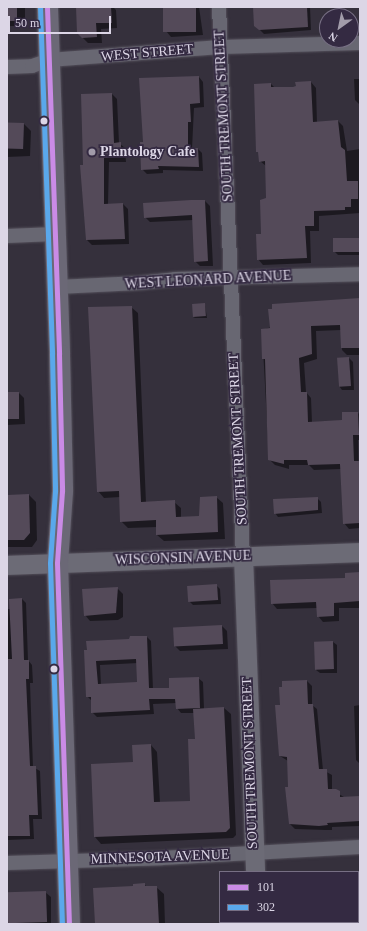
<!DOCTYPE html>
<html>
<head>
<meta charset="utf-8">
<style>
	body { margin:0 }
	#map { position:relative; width:367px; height:931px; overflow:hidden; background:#35303c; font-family:"Times New Roman",serif }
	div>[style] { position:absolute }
	.shadow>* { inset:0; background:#0007; transform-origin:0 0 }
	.building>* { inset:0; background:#544a59; transform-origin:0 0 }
	.roads { filter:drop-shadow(0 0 1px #534f5a) drop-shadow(0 0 1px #534f5a) }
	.street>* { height:14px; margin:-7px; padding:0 7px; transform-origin:7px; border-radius:7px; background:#686772 }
	.secondary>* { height:19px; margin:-9.5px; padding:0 9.5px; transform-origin:9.5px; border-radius:9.5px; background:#6c6b76 }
	.primary>* { height:21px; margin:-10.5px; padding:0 10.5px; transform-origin:10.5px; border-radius:10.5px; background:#6b6876 }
	.bus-1>* { height:5px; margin:-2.5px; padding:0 2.5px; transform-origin:2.5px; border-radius:2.5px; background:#ca8be6 }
	.bus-2>* { height:5px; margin:-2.5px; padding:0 2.5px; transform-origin:2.5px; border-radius:2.5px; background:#5aa8eb }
	.dots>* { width:11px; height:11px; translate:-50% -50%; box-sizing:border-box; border:2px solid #342a42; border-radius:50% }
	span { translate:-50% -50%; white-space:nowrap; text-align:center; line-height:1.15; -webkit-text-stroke:3.5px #342a42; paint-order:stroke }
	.street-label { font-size:14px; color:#dcd6e6 }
	.poi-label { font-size:14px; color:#dcd6e6; font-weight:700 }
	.left { translate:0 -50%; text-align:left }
	.frame { position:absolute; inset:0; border:8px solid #dcd6e6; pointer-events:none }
	.legend { position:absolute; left:219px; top:871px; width:140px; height:52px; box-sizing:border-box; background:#342a42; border:1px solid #776f84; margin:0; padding:5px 7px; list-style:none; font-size:12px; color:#dcd6e6 }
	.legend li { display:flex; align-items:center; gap:8px; height:20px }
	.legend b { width:20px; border:1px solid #776f84 }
	.north { position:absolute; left:319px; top:8px; width:40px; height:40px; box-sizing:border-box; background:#342a42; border:1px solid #776f84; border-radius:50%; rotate:213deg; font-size:11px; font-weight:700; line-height:16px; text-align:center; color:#dcd6e6 }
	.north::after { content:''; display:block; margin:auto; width:14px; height:18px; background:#a29caa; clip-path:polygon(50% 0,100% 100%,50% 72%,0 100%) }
	.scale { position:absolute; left:8px; top:16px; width:103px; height:18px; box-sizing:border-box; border:2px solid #dcd6e6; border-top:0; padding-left:5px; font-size:12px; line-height:14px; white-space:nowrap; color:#dcd6e6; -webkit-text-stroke:3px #342a42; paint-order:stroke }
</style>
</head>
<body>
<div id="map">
	<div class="shadow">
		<div style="left:7px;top:7px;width:18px;height:19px"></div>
		<div style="clip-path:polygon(77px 7px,113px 7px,116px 10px,117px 28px,101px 29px,102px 43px,88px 43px,78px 33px)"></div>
		<div style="clip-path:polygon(164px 7px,199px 7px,203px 35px,171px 37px,166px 31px)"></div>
		<div style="clip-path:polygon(254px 7px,310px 7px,311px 30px,264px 34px,255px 25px)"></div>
		<div style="clip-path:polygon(199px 77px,203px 82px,204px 107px,194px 108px,192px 149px,198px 149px,202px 153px,203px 171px,163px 170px,163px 173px,147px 174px,142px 169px,144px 143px)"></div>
		<div style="clip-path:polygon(354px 79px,360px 79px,360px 105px,355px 100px)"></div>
		<div style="clip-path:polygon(311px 82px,316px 88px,317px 123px,338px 121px,343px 126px,347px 151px,360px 149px,360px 213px,319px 216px,319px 231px,310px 231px,311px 263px,263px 265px,258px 259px,267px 198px,266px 166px,260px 161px,271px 84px,275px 88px,293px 88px)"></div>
		<div style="clip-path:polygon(112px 94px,117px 99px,119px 143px,125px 148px,126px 162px,109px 162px,108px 204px,123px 204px,128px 209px,129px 244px,92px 245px,87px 240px,81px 166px,84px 166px)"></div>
		<div style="clip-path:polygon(24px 124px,31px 131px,30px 156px,7px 157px,7px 125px)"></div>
		<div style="clip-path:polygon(205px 201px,210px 206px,213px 266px,200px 266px,195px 261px,193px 220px,150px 222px,145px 217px)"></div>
		<div style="clip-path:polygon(360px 238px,360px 255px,338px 255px,335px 252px)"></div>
		<div style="clip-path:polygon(360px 299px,360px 355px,347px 355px,342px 350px,341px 330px,316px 331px,317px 359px,304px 363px,306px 392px,311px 398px,312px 422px,343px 421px,358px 413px,360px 415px,360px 440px,358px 440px,360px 528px,349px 529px,344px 523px,341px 469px,314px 470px,309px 465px,289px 465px,289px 469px,275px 465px,269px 459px,262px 330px)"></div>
		<div style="clip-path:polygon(205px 305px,207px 318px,195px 318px,193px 317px)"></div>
		<div style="clip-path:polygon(131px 307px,138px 313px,146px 503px,174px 502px,181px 508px,181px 518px,200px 517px,216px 497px,223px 503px,225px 539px,164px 541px,157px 535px,157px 527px,128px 528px,121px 521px,120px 497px,104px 498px,98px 491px)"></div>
		<div style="clip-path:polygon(349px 358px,353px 362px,354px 390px,342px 390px,339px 386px)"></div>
		<div style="clip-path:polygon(7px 393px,19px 393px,24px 398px,25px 424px,7px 425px)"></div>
		<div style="clip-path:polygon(29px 495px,36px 502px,37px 540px,32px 547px,7px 547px,7px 496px)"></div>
		<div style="clip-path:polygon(317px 498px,321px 502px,322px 513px,278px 517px,275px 513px)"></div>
		<div style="clip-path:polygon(360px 574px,360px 608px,339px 608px,339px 621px,323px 622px,318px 616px,317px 608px,277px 609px,272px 603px)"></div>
		<div style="clip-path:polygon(216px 585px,220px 589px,221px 604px,193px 605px,189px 601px)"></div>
		<div style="clip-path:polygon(117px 588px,123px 594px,123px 617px,118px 620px,90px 621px,85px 615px)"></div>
		<div style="clip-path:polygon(10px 599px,22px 599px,26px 603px,28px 660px,32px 665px,33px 683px,30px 683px,33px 767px,40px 771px,42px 819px,33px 819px,34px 839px,7px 840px,7px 609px,11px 609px)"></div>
		<div style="clip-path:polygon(222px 626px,227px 631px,228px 649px,180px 651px,175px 646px)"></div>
		<div style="clip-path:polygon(evenodd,147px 637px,151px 641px,153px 689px,170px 689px,198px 678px,203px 682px,204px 709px,224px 708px,231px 714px,236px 835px,233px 838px,101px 844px,95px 837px,92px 765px,134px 763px,151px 745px,157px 752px,160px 802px,191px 802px,196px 740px,194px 713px,181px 713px,177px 708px,177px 703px,153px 704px,154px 714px,97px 717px,92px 712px,92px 701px,87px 696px,85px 651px,147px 637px,138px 663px,138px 683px,101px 685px,100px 665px,138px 663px)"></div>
		<div style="clip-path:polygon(333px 642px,337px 645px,337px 673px,320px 673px,316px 670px)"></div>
		<div style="clip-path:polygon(307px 681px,312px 686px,312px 705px,317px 709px,323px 770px,332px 775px,332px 790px,344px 797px,360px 797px,360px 826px,332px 827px,332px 830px,325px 830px,295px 829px,290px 824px,286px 788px,289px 788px,288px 761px,280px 756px,281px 706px)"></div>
		<div style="clip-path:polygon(360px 705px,360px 764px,356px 760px,354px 706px)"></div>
		<div style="clip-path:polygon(144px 884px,147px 887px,156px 887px,164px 894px,165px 924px,96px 924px,134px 887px)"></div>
		<div style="clip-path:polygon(45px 892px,51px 897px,51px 924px,7px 924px,7px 894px)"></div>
		<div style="left:292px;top:922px;width:57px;height:2px"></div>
	</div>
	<div class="building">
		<div style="left:7px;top:7px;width:10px;height:14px"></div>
		<div style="clip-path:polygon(76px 7px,111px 7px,112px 23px,96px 23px,97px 37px,82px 38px,77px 33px)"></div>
		<div style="left:163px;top:7px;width:33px;height:25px"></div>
		<div style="clip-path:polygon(253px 7px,307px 7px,308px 27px,259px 30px,254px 26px)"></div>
		<div style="clip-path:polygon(199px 76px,200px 103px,190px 104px,191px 122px,188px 122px,188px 148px,198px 148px,199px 167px,158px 166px,159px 169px,141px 170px,140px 142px,143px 142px,139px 78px)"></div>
		<div style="clip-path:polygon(311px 81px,313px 122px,338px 120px,341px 147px,345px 150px,347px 181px,358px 181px,358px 199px,351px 199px,351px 207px,345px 207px,345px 210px,314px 211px,314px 226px,305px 226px,307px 258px,257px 260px,256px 234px,261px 234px,260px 200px,266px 198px,265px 161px,259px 162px,258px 152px,256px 152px,254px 84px,271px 83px,271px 87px,293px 87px,296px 86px,295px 82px)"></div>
		<div style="clip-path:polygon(112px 93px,114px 143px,121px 142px,121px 157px,104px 158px,104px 204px,123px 203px,125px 239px,86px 240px,80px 165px,83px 165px,81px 94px)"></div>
		<div style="left:24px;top:123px;width:26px;height:17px;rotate:92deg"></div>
		<div style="clip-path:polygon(191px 200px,205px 200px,208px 261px,194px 262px,192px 215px,144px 218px,143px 203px)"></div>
		<div style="left:360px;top:238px;width:14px;height:27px;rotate:90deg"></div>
		<div style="clip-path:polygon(360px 298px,360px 348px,341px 348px,340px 325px,311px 326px,312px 354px,299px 358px,301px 392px,307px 392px,308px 422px,342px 420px,342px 412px,358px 412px,359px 435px,353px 435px,354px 461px,360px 461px,360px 523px,343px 524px,340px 464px,308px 465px,307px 460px,284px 460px,284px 464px,268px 460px,265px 359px,262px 359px,261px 329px,270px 328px,268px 309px,272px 309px,272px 304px)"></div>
		<div style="left:205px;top:303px;width:13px;height:13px;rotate:86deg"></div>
		<div style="clip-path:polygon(132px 306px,141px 502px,175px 500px,176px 517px,199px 516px,200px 497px,217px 496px,218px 532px,156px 535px,156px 520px,120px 522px,119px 491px,97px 492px,88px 307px)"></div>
		<div style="left:349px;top:357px;width:29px;height:12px;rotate:86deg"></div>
		<div style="left:7px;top:392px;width:12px;height:27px"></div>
		<div style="clip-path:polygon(29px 494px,30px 533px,24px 540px,7px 540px,7px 495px)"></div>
		<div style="clip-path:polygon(318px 497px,318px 510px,274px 514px,273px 499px)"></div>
		<div style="clip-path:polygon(360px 572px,360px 601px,334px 603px,334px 616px,317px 617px,316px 602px,271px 604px,270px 580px,345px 578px,345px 573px)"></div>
		<div style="left:217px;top:584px;width:16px;height:30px;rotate:86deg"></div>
		<div style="clip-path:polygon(118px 587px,116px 613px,84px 616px,82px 589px)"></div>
		<div style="clip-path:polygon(22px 598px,24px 660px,29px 660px,29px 679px,26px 679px,30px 766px,36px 766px,38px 815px,29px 815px,30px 836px,7px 836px,7px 659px,12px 659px,9px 599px)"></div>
		<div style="left:222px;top:625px;width:19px;height:49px;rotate:87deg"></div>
		<div style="clip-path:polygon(evenodd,130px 636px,147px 636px,149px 688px,169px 688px,169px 678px,199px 677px,200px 708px,176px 709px,175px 699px,149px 699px,150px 710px,91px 713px,91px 697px,86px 697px,84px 650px,87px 650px,86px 641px,129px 639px,130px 636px,136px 659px,137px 682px,98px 684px,96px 661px,136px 659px)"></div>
		<div style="left:333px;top:641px;width:28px;height:19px;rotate:88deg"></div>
		<div style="clip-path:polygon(307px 680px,308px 704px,313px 704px,319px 769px,327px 769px,328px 789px,336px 789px,340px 791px,340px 797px,360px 796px,360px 821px,327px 823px,328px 825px,319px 826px,289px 824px,285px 787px,288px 787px,287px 757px,279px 756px,275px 705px,280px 705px,279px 687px,282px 687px,282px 681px)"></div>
		<div style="clip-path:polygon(224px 707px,230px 828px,226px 832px,94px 837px,91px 764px,133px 762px,132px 745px,151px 744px,154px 802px,190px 801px,188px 739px,195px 739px,193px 709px)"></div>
		<div style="clip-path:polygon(145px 883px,145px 886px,157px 886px,159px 924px,95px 924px,93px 888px,133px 886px,133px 884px)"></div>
		<div style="left:46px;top:891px;width:31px;height:39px;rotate:88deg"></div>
	</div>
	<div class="roads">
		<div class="street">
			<div style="left:219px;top:7px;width:550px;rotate:87.5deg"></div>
			<div style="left:7px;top:67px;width:25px;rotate:-2deg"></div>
			<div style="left:32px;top:66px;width:18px;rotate:-19deg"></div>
			<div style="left:49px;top:60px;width:172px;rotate:-4.3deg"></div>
			<div style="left:221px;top:47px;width:139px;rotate:-1.6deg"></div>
			<div style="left:7px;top:236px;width:48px;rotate:-2.4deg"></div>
			<div style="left:57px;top:287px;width:82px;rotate:-2.8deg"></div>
			<div style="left:139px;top:283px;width:36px;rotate:-6deg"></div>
			<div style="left:175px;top:279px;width:185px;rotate:-1.5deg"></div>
			<div style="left:7px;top:863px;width:155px;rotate:-1.8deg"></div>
			<div style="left:162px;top:858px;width:198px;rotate:-3.2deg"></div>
		</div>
		<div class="secondary">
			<div style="left:243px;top:556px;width:316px;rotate:87.8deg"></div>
			<div style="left:7px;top:565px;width:353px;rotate:-2.1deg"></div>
			<div style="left:257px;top:922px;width:2px;rotate:90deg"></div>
		</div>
		<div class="primary">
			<div style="left:47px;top:7px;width:347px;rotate:88deg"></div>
			<div style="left:59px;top:354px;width:137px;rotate:88.7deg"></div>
			<div style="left:62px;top:491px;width:72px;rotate:94deg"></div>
			<div style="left:57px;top:563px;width:361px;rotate:88.1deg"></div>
		</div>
	</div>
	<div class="bus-1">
		<div style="left:47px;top:7px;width:347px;rotate:88deg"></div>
		<div style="left:59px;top:354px;width:137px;rotate:88.7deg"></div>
		<div style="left:62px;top:491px;width:72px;rotate:94deg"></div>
		<div style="left:57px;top:563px;width:361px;rotate:88.1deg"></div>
	</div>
	<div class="bus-2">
		<div style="left:40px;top:7px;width:347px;rotate:88deg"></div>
		<div style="left:52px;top:354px;width:137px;rotate:88.7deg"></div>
		<div style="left:55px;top:491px;width:72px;rotate:94deg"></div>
		<div style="left:50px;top:563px;width:361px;rotate:88.1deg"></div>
	</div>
	<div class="dots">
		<div style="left:44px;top:121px;background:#dcd6e6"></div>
		<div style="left:92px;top:152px;background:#a29caa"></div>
		<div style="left:54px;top:669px;background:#dcd6e6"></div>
	</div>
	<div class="street-label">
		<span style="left:147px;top:53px;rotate:-5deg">WEST STREET</span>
		<span style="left:224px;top:116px;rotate:-93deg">SOUTH TREMONT STREET</span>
		<span style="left:208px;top:280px;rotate:-3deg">WEST LEONARD AVENUE</span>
		<span style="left:238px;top:439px;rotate:-93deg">SOUTH TREMONT STREET</span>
		<span style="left:183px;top:558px;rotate:-2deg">WISCONSIN AVENUE</span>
		<span style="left:250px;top:763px;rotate:-92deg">SOUTH TREMONT STREET</span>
		<span style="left:160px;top:857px;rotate:-2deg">MINNESOTA AVENUE</span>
	</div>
	<div class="poi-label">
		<span class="left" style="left:100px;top:152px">Plantology Cafe</span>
	</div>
	<div class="frame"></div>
	<ul class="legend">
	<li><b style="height:5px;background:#ca8be6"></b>101</li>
	<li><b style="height:5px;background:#5aa8eb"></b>302</li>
	</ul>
	<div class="north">N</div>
	<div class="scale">50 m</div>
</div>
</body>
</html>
